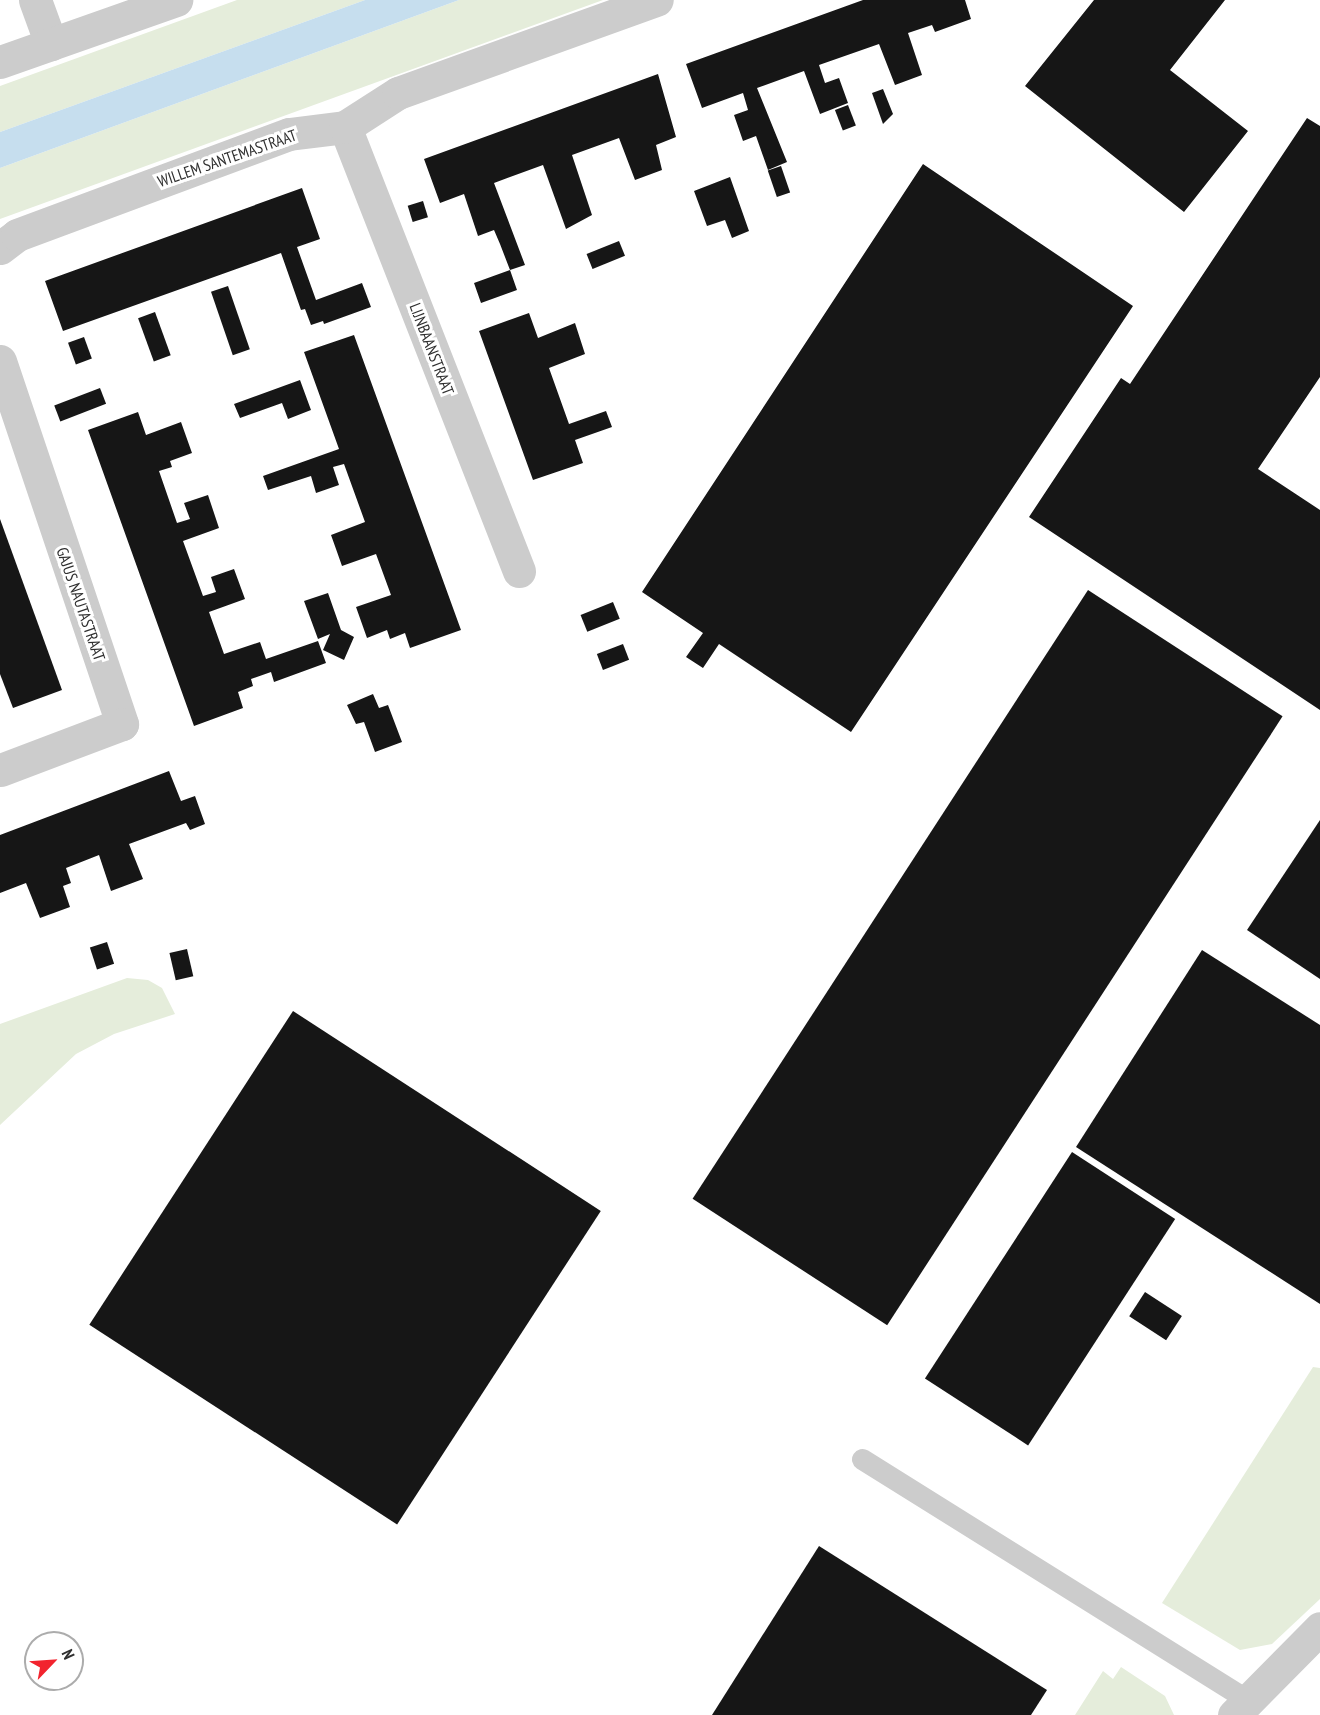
<!DOCTYPE html>
<html>
<head>
<meta charset="utf-8">
<style>
	body { margin:0 }
	#map { position:relative; width:1320px; height:1715px; overflow:hidden; background:#fff; font-family:"PT Sans Narrow",sans-serif }
	div>[style] { position:absolute }
	.green>* { inset:0; background:#e5eddb }
	.water>* { inset:0; background:#c6deee }
	.building>* { inset:0; background:#161616; transform-origin:0 0 }
	.service>* { height:21px; margin:-10.5px; padding:0 10.5px; transform-origin:10.5px; border-radius:10.5px; background:#ccc }
	.minor>* { height:33px; margin:-16.5px; padding:0 16.5px; transform-origin:16.5px; border-radius:16.5px; background:#ccc }
	span { translate:-50% -50%; white-space:nowrap; text-align:center; line-height:1.15; -webkit-text-stroke:6px #fff; paint-order:stroke }
	.street-label { font-size:16px; color:#2f2f2f }
	.north { position:absolute; left:24px; top:1631px; width:60px; height:60px; box-sizing:border-box; background:#fff; border:2px solid #acacac; border-radius:50%; rotate:65deg; font-size:16px; font-weight:700; line-height:24px; text-align:center; color:#2f2f2f }
	.north::after { content:''; display:block; margin:auto; width:21px; height:27px; background:#f2242e; clip-path:polygon(50% 0,100% 100%,50% 72%,0 100%) }
</style>
</head>
<body>
<div id="map">
	<div class="green">
		<div style="clip-path:polygon(237px 0,365px 0,0 132px,0 86px)"></div>
		<div style="clip-path:polygon(459px 0,603px 0,0 219px,0 168px)"></div>
		<div style="clip-path:polygon(127px 978px,148px 980px,162px 988px,175px 1014px,114px 1034px,76px 1054px,0 1125px,0 1024px)"></div>
		<div style="clip-path:polygon(1313px 1367px,1320px 1368px,1320px 1599px,1272px 1644px,1240px 1650px,1162px 1603px)"></div>
		<div style="clip-path:polygon(1121px 1667px,1165px 1696px,1174px 1715px,1075px 1715px,1103px 1671px,1113px 1679px)"></div>
	</div>
	<div class="water">
		<div style="clip-path:polygon(365px 0,459px 0,0 168px,0 132px)"></div>
	</div>
	<div class="building">
		<div style="clip-path:polygon(863px 0,965px 0,971px 19px,935px 32px,932px 25px,908px 33px,922px 75px,895px 85px,879px 44px,819px 65px,825px 83px,839px 78px,848px 103px,820px 114px,804px 71px,757px 88px,787px 162px,768px 170px,756px 136px,743px 141px,734px 115px,748px 110px,743px 93px,702px 108px,686px 64px)"></div>
		<div style="clip-path:polygon(1094px 0,1225px 0,1170px 70px,1248px 131px,1184px 212px,1025px 86px)"></div>
		<div style="clip-path:polygon(658px 74px,676px 137px,656px 145px,662px 170px,635px 180px,619px 138px,572px 155px,592px 215px,566px 229px,543px 165px,494px 183px,525px 265px,510px 270px,517px 290px,481px 303px,474px 283px,510px 270px,500px 244px,494px 230px,478px 236px,464px 194px,440px 203px,424px 159px)"></div>
		<div style="clip-path:polygon(883px 89px,893px 114px,883px 124px,872px 93px)"></div>
		<div style="left:848px;top:105px;width:22px;height:14px;rotate:69deg"></div>
		<div style="clip-path:polygon(1307px 118px,1320px 126px,1320px 377px,1258px 469px,1320px 510px,1320px 710px,1029px 517px,1121px 378px,1130px 384px)"></div>
		<div style="clip-path:polygon(923px 164px,1133px 306px,851px 732px,719px 644px,703px 668px,686px 657px,703px 633px,642px 592px)"></div>
		<div style="left:781px;top:166px;width:28px;height:14px;rotate:71deg"></div>
		<div style="clip-path:polygon(730px 177px,749px 231px,732px 238px,725px 220px,707px 226px,694px 191px)"></div>
		<div style="clip-path:polygon(302px 188px,320px 239px,297px 247px,316px 300px,362px 283px,371px 307px,324px 324px,323px 321px,311px 325px,305px 309px,301px 310px,281px 253px,63px 331px,45px 281px)"></div>
		<div style="left:423px;top:201px;width:17px;height:16px;rotate:73deg"></div>
		<div style="left:619px;top:241px;width:16px;height:35px;rotate:68deg"></div>
		<div style="left:228px;top:286px;width:67px;height:18px;rotate:71deg"></div>
		<div style="left:155px;top:312px;width:46px;height:18px;rotate:70deg"></div>
		<div style="clip-path:polygon(529px 313px,538px 338px,575px 323px,585px 354px,549px 368px,569px 424px,606px 411px,612px 427px,575px 440px,583px 463px,533px 480px,479px 331px)"></div>
		<div style="clip-path:polygon(354px 335px,461px 630px,410px 648px,405px 633px,390px 639px,387px 630px,367px 638px,356px 607px,391px 595px,376px 554px,342px 566px,336px 549px,331px 535px,365px 522px,344px 464px,333px 467px,339px 485px,316px 493px,311px 476px,268px 490px,263px 476px,339px 449px,304px 352px)"></div>
		<div style="left:84px;top:337px;width:23px;height:17px;rotate:70deg"></div>
		<div style="clip-path:polygon(300px 380px,311px 410px,288px 419px,282px 403px,240px 418px,234px 404px)"></div>
		<div style="left:100px;top:388px;width:17px;height:49px;rotate:69deg"></div>
		<div style="clip-path:polygon(138px 412px,146px 435px,181px 422px,192px 453px,170px 461px,172px 467px,159px 471px,177px 523px,190px 519px,184px 503px,208px 495px,219px 528px,183px 541px,203px 596px,216px 592px,211px 577px,234px 569px,245px 599px,209px 612px,224px 654px,260px 642px,266px 659px,318px 641px,326px 663px,274px 682px,271px 672px,251px 679px,253px 686px,238px 692px,243px 708px,194px 726px,88px 430px)"></div>
		<div style="clip-path:polygon(0 519px,62px 690px,13px 708px,0 674px)"></div>
		<div style="left:1088px;top:590px;width:232px;height:726px;rotate:33deg"></div>
		<div style="clip-path:polygon(328px 593px,341px 630px,354px 637px,344px 660px,323px 650px,330px 634px,318px 639px,304px 601px)"></div>
		<div style="left:613px;top:602px;width:18px;height:35px;rotate:68deg"></div>
		<div style="left:623px;top:644px;width:17px;height:28px;rotate:69deg"></div>
		<div style="clip-path:polygon(373px 694px,379px 708px,388px 705px,402px 742px,375px 752px,364px 722px,356px 724px,347px 705px)"></div>
		<div style="clip-path:polygon(169px 771px,181px 801px,195px 796px,205px 824px,190px 830px,186px 823px,129px 844px,143px 879px,111px 891px,99px 855px,66px 868px,71px 883px,63px 886px,70px 907px,40px 918px,26px 883px,0 893px,0 835px)"></div>
		<div style="clip-path:polygon(1320px 820px,1320px 979px,1247px 930px)"></div>
		<div style="left:107px;top:942px;width:23px;height:18px;rotate:72deg"></div>
		<div style="left:187px;top:949px;width:28px;height:18px;rotate:77deg"></div>
		<div style="clip-path:polygon(1202px 950px,1320px 1025px,1320px 1304px,1076px 1147px)"></div>
		<div style="left:293px;top:1011px;width:367px;height:374px;rotate:33deg"></div>
		<div style="left:1072px;top:1152px;width:123px;height:270px;rotate:33deg"></div>
		<div style="left:1145px;top:1292px;width:44px;height:29px;rotate:33deg"></div>
		<div style="clip-path:polygon(819px 1546px,1047px 1690px,1031px 1715px,712px 1715px)"></div>
	</div>
	<div class="service">
		<div style="left:862px;top:1459px;width:454px;rotate:32deg"></div>
	</div>
	<div class="minor">
		<div style="left:35px;top:0;width:47px;rotate:70deg"></div>
		<div style="left:0;top:62px;width:187px;rotate:-19.4deg"></div>
		<div style="left:345px;top:127px;width:477px;rotate:68.6deg"></div>
		<div style="left:0;top:248px;width:21px;rotate:-37deg"></div>
		<div style="left:17px;top:235px;width:290px;rotate:-20.4deg"></div>
		<div style="left:289px;top:134px;width:56px;rotate:-7.1deg"></div>
		<div style="left:345px;top:127px;width:63px;rotate:-32.7deg"></div>
		<div style="left:398px;top:93px;width:275px;rotate:-19.8deg"></div>
		<div style="left:0;top:361px;width:383px;rotate:71.4deg"></div>
		<div style="left:122px;top:724px;width:130px;rotate:159.3deg"></div>
		<div style="left:1234px;top:1715px;width:122px;rotate:-45.3deg"></div>
	</div>
	<div class="street-label">
		<span style="left:227px;top:158px;rotate:-19deg">WILLEM SANTEMASTRAAT</span>
		<span style="left:432px;top:349px;rotate:69deg">LIJNBAANSTRAAT</span>
		<span style="left:81px;top:604px;rotate:71deg">GAJUS NAUTASTRAAT</span>
	</div>
	<div class="north">N</div>
</div>
</body>
</html>
